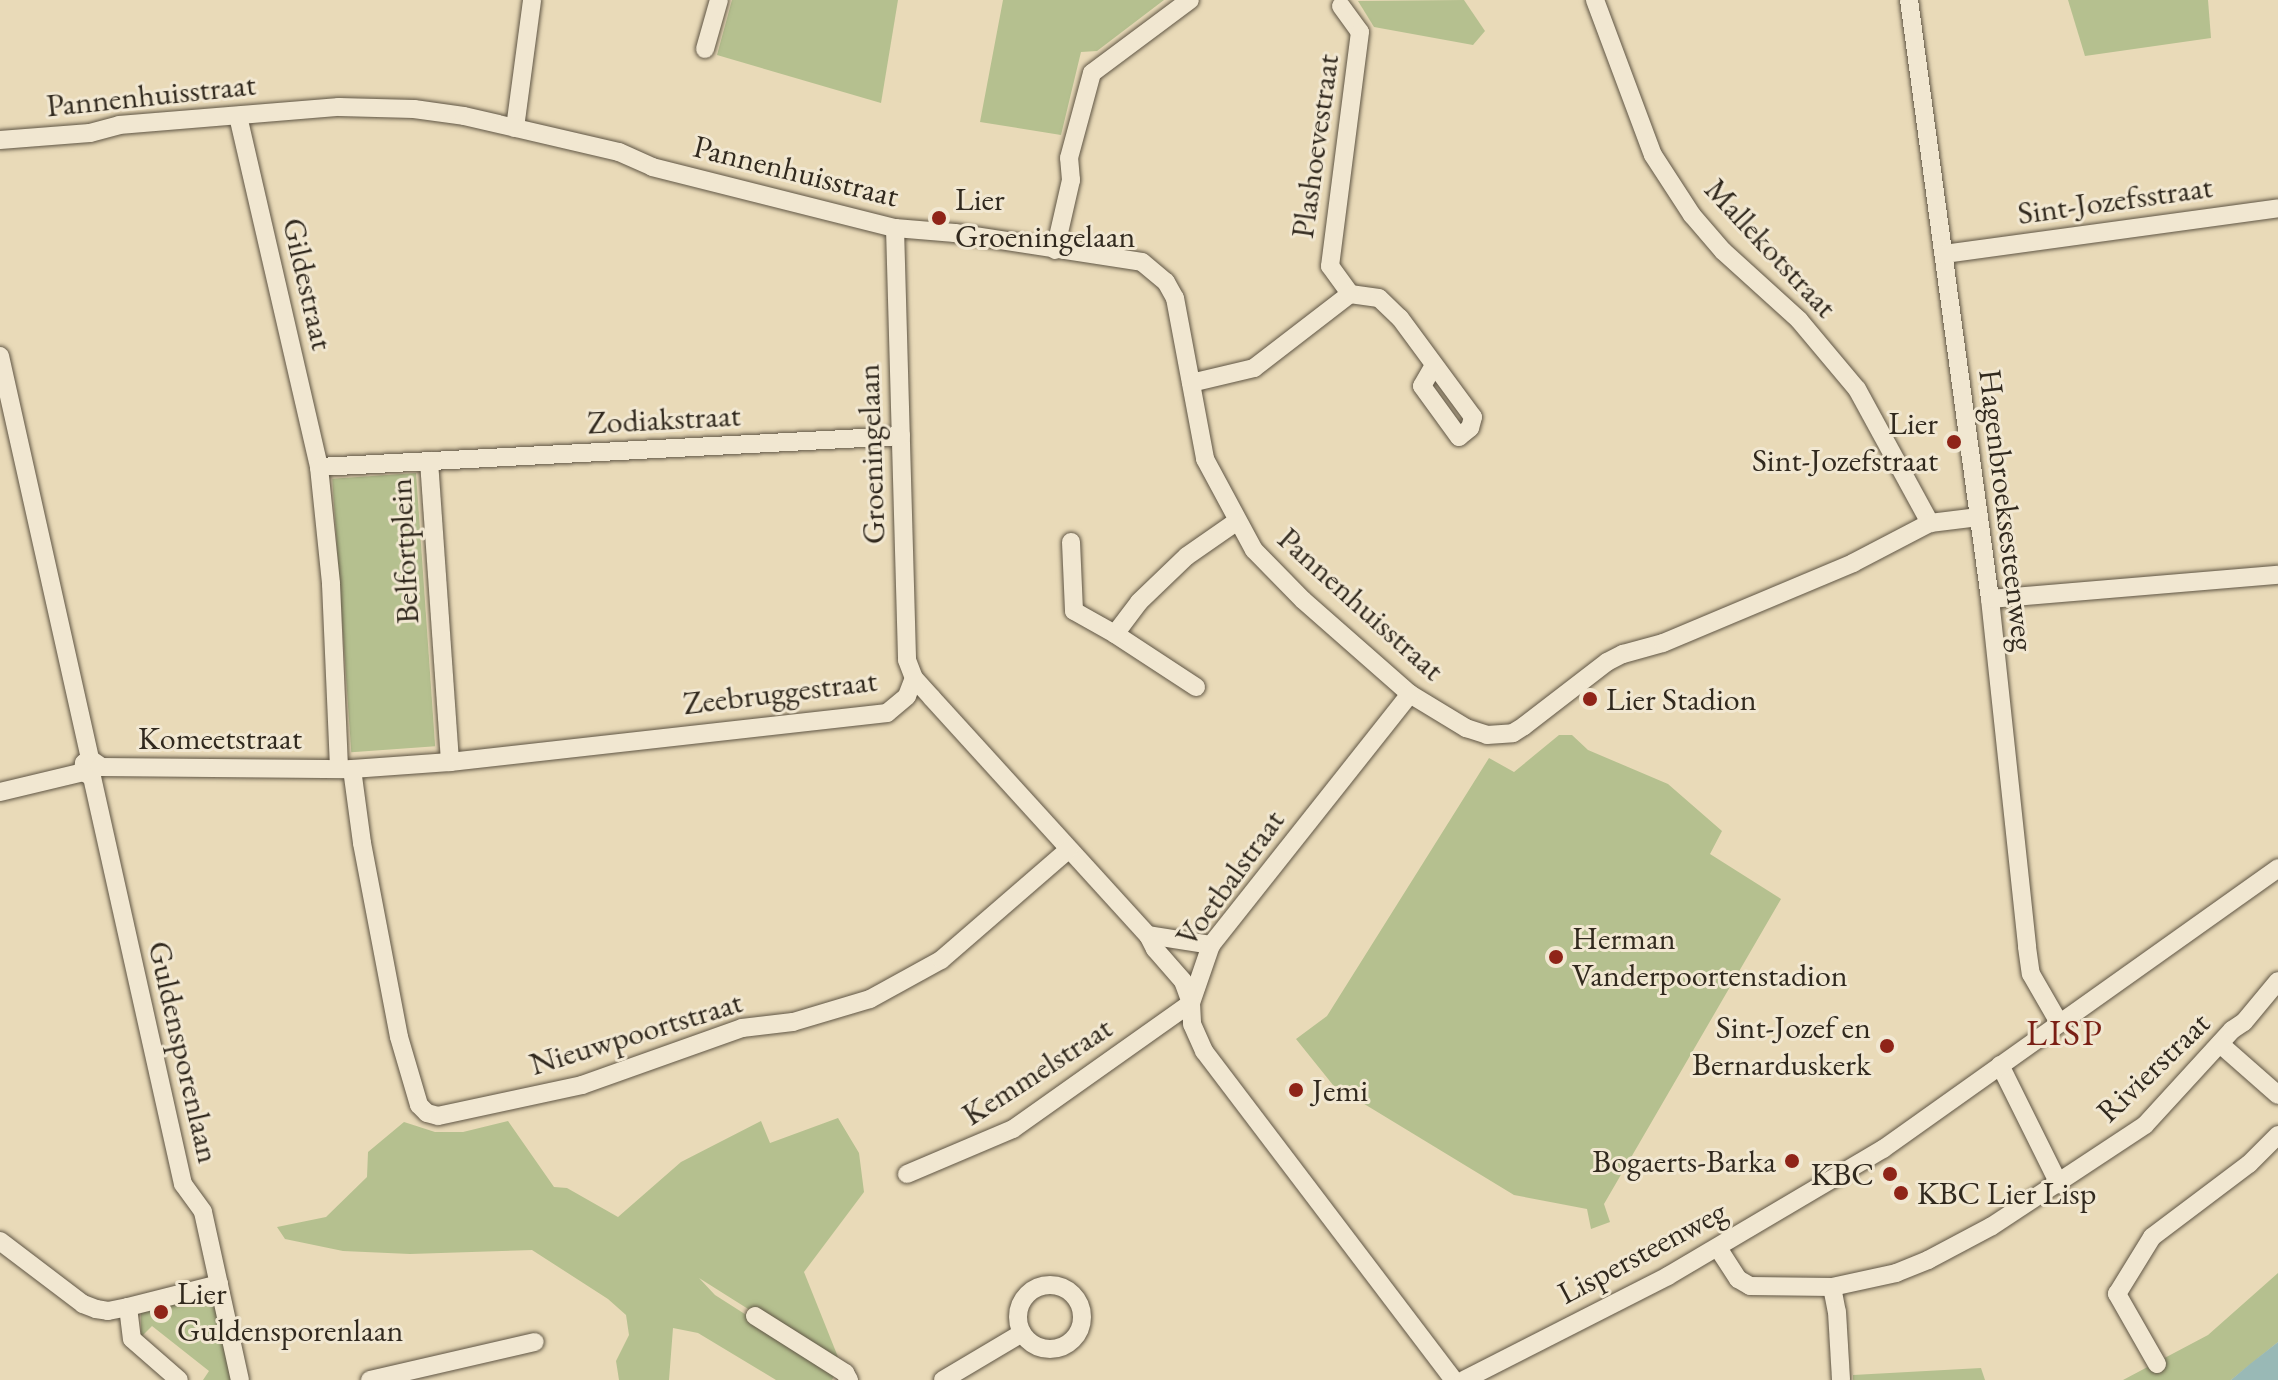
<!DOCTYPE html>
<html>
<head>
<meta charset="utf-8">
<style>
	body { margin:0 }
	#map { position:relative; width:2278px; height:1380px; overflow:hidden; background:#e9dab8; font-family:"EB Garamond",serif }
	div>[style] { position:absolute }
	.green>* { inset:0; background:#b5c08f; transform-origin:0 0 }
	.water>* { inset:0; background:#99b9b6 }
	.roads { filter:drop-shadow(0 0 2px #5f5544) drop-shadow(0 0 2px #5f5544) }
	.minor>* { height:18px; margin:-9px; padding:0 9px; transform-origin:9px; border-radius:9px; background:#f1e7d1 }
	.minor>.ring { margin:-9px; padding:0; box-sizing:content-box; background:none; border:18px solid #f1e7d1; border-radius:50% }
	.dots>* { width:22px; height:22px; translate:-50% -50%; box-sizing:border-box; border:4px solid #f1e7d1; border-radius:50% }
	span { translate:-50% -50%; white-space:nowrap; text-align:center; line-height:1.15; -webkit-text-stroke:6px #f1e7d1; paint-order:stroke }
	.street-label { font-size:32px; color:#31291e }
	.poi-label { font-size:32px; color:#31291e }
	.left { translate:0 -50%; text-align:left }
	.right { translate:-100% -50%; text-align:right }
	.quarter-label { font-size:36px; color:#7a1f14; letter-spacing:2px }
</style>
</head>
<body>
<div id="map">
	<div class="green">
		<div style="clip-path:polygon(732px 0,898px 0,881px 103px,717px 55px)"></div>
		<div style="clip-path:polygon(1003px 0,1164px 0,1097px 51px,1081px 52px,1061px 135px,980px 122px)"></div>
		<div style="clip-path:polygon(1464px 0,1485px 31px,1473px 45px,1374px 27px,1358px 1px)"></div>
		<div style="clip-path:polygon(2068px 0,2208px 0,2211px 38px,2085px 56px)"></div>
		<div style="left:416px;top:473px;width:274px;height:84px;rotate:86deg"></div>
		<div style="clip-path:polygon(1559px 735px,1572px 735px,1588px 750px,1668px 784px,1722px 831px,1710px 854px,1781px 899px,1604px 1204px,1610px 1222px,1591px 1229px,1587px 1209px,1514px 1195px,1333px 1085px,1296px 1039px,1327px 1016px,1489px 758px,1514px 772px)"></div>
		<div style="clip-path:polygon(838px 1118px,859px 1153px,864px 1192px,804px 1272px,838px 1357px,829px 1360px,699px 1278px,715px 1295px,836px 1372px,832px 1380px,776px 1380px,698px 1333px,673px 1328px,669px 1380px,619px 1380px,616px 1361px,629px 1335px,626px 1315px,608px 1299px,532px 1250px,410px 1254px,343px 1251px,285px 1239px,277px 1227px,326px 1217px,367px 1177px,368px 1152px,404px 1122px,435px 1132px,463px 1132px,508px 1121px,554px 1187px,567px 1188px,618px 1217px,681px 1162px,761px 1121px,770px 1143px)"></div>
		<div style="clip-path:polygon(2278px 1273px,2278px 1342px,2231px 1380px,2123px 1380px,2208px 1335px)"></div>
		<div style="clip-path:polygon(200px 1298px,215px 1307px,231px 1380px,203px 1380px,209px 1371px,152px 1326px,141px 1337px,141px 1312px)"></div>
		<div style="clip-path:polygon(1981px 1368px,1985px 1380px,1853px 1380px,1853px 1375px)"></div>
	</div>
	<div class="water">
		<div style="clip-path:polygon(2278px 1342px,2278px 1380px,2231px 1380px,2250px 1364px)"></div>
	</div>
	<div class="roads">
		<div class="minor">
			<div style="left:1595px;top:0;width:165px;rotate:69.5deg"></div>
			<div style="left:1653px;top:155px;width:72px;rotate:57deg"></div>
			<div style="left:1692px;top:215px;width:48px;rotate:49.3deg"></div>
			<div style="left:1723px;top:251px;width:103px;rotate:42.2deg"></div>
			<div style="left:1799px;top:320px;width:90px;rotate:50deg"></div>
			<div style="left:1857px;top:389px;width:153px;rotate:61.4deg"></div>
			<div style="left:1909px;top:0;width:604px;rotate:82.3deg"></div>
			<div style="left:1990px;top:599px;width:350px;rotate:83.9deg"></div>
			<div style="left:2027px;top:947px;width:27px;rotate:82deg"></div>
			<div style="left:2031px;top:974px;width:54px;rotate:60.1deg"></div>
			<div style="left:1341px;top:6px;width:32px;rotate:54deg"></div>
			<div style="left:1360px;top:32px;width:236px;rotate:97.3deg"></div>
			<div style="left:1330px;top:266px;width:34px;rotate:54deg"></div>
			<div style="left:1350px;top:294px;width:29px;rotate:8deg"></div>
			<div style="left:1379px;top:298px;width:29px;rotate:44deg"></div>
			<div style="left:1400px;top:318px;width:123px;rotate:53.6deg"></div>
			<div style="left:1473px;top:417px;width:11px;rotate:105deg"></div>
			<div style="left:1470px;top:428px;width:14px;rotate:141deg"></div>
			<div style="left:1459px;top:437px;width:63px;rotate:-126deg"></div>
			<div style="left:1422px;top:386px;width:24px;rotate:-60deg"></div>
			<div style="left:705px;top:49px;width:51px;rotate:-74.1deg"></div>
			<div style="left:238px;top:116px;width:360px;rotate:77deg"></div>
			<div style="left:319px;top:467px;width:118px;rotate:84.1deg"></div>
			<div style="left:331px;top:584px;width:184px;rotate:87.5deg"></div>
			<div style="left:515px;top:128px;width:129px;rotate:-82.4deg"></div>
			<div style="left:0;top:140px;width:90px;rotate:-4.4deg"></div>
			<div style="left:90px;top:133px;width:30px;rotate:-15deg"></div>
			<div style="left:119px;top:125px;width:221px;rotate:-4.7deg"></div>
			<div style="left:339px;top:107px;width:75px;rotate:1.5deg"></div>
			<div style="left:414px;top:109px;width:50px;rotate:8deg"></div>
			<div style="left:464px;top:116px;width:159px;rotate:13.1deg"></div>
			<div style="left:619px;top:152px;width:36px;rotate:24deg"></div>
			<div style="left:652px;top:167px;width:251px;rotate:14.1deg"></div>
			<div style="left:895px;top:228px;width:60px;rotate:4.8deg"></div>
			<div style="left:955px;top:233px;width:189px;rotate:8.8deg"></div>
			<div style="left:1142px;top:262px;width:31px;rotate:40deg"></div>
			<div style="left:1166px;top:282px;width:18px;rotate:61deg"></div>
			<div style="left:1175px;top:298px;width:164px;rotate:79.4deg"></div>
			<div style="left:1205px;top:459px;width:103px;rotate:61.7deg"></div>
			<div style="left:1254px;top:550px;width:70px;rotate:45.6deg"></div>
			<div style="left:1303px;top:600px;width:142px;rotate:41.3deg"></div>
			<div style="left:1410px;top:694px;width:66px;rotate:31.3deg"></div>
			<div style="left:1466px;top:728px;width:22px;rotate:18deg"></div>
			<div style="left:1487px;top:735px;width:26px;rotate:-4deg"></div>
			<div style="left:1513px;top:733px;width:13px;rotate:-32deg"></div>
			<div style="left:1524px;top:726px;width:105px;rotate:-37.6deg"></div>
			<div style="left:1607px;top:662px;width:18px;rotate:-27deg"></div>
			<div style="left:1623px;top:654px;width:41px;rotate:-15.4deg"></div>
			<div style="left:1663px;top:643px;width:206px;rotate:-22.8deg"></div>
			<div style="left:1853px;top:563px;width:87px;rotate:-27.5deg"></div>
			<div style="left:1930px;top:523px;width:49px;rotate:-7deg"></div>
			<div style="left:895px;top:228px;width:432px;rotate:88.4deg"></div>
			<div style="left:907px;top:660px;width:19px;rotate:69deg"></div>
			<div style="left:914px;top:678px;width:27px;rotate:48deg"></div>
			<div style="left:932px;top:698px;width:321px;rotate:47.7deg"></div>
			<div style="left:1148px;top:935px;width:64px;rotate:9deg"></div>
			<div style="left:1055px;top:250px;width:72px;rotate:-77.1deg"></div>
			<div style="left:1071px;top:180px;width:22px;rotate:-95deg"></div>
			<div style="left:1069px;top:158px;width:88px;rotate:-74.9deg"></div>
			<div style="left:1092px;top:73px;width:122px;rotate:-36.7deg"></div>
			<div style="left:1944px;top:254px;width:337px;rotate:-7.8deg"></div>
			<div style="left:0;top:356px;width:413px;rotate:77.4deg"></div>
			<div style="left:90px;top:759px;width:11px;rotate:34deg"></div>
			<div style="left:1191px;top:383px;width:65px;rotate:-13.4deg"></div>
			<div style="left:1254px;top:368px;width:121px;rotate:-37.6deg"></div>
			<div style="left:429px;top:461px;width:302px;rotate:86deg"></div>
			<div style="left:319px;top:467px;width:583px;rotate:-3.05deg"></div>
			<div style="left:1071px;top:542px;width:69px;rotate:87.5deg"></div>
			<div style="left:1074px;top:611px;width:47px;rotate:29.3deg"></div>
			<div style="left:1990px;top:599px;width:289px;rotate:-4.8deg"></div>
			<div style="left:1196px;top:687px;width:97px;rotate:-146.8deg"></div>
			<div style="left:1115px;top:634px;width:40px;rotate:-53deg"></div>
			<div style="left:1139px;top:602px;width:66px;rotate:-43.8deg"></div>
			<div style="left:1187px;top:556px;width:60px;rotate:-34.8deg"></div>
			<div style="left:1410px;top:694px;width:320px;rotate:128.4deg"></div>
			<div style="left:1211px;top:945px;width:61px;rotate:109deg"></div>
			<div style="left:1191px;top:1003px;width:21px;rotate:87deg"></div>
			<div style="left:1192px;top:1024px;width:30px;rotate:66deg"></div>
			<div style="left:1204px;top:1051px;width:413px;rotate:52.8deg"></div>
			<div style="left:90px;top:759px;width:7px;rotate:146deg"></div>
			<div style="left:84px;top:763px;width:9px;rotate:96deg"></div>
			<div style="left:83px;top:772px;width:10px;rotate:29deg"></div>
			<div style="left:92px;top:777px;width:417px;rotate:77.4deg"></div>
			<div style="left:183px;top:1184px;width:34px;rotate:54deg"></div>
			<div style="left:203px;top:1212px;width:172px;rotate:77.6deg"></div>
			<div style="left:100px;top:767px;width:252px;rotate:0.5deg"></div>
			<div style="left:352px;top:769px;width:98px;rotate:-4.1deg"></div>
			<div style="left:450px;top:762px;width:440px;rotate:-6.4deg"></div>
			<div style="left:887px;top:713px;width:26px;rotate:-40deg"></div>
			<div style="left:907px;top:696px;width:19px;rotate:-69deg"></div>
			<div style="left:352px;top:769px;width:75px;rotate:82.3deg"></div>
			<div style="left:362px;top:843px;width:197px;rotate:79.2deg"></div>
			<div style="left:399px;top:1037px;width:71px;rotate:73.6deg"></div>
			<div style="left:419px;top:1105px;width:11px;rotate:45deg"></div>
			<div style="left:427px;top:1113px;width:11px;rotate:15deg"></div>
			<div style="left:438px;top:1116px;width:147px;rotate:-12.1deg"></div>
			<div style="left:582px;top:1085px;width:170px;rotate:-19.6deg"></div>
			<div style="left:742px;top:1028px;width:51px;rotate:-6.7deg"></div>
			<div style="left:793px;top:1022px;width:80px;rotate:-16.6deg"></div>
			<div style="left:870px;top:999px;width:81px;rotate:-28.8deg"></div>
			<div style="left:941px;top:960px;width:169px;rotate:-40.9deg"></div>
			<div style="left:0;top:792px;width:85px;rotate:-13.5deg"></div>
			<div style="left:2220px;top:1044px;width:77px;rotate:41.3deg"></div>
			<div style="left:2000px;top:1065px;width:133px;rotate:63.6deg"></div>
			<div style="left:907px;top:1174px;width:115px;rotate:-23deg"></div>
			<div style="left:1013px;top:1129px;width:218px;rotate:-35.3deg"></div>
			<div style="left:1191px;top:1003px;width:23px;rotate:-110deg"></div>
			<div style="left:1183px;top:981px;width:43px;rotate:-131.2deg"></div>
			<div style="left:1155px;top:949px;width:16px;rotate:-117deg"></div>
			<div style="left:0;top:1241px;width:104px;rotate:37.2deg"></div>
			<div style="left:83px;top:1304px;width:14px;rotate:21deg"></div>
			<div style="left:96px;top:1309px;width:12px;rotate:9deg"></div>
			<div style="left:108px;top:1311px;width:20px;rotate:-11deg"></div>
			<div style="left:128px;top:1307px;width:94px;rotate:-14.2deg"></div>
			<div style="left:1718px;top:1248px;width:37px;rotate:57deg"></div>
			<div style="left:1738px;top:1279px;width:14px;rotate:30deg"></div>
			<div style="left:1750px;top:1286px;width:82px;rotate:0.7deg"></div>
			<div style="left:1832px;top:1287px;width:66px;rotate:-12.3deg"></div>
			<div style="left:1896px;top:1273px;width:35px;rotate:-22deg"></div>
			<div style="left:1928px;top:1260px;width:72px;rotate:-28deg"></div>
			<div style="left:1992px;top:1226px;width:183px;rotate:-33.4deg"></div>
			<div style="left:2145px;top:1125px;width:129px;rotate:-47.5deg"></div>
			<div style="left:2232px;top:1030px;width:14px;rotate:-34deg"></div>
			<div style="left:2244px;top:1022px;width:53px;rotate:-50.3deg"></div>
			<div class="ring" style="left:1018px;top:1285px;width:46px;height:46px"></div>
			<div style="left:1832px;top:1287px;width:25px;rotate:79deg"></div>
			<div style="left:1837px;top:1312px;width:68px;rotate:86.6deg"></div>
			<div style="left:128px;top:1307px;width:32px;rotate:83deg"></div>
			<div style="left:132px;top:1339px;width:62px;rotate:41.1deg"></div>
			<div style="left:755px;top:1316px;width:107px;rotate:32.3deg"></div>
			<div style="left:845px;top:1373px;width:8px;rotate:60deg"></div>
			<div style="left:2157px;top:1364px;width:81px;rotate:-119.7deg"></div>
			<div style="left:2117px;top:1294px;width:67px;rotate:-58.4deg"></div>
			<div style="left:2152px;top:1237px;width:121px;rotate:-37deg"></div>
			<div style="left:2249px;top:1164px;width:41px;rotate:-45deg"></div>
			<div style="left:370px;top:1380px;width:169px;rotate:-13deg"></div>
			<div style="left:943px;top:1380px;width:92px;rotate:-30.7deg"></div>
			<div style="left:1464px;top:1380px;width:229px;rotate:-27deg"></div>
			<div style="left:1668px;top:1276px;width:250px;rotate:-30.6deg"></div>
			<div style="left:1883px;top:1149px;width:485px;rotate:-35.4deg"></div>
		</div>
	</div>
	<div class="dots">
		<div style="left:939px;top:218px;background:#8f2418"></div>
		<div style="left:1954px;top:442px;background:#8f2418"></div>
		<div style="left:1590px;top:699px;background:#8f2418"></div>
		<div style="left:1556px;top:957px;background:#8f2418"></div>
		<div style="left:1887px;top:1046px;background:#8f2418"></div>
		<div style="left:1296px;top:1090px;background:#8f2418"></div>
		<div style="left:1792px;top:1161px;background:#8f2418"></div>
		<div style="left:1890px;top:1174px;background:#8f2418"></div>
		<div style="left:1901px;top:1193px;background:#8f2418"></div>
		<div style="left:161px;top:1312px;background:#8f2418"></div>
	</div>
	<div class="street-label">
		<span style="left:151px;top:95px;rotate:-6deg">Pannenhuisstraat</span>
		<span style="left:1315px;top:146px;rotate:-82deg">Plashoevestraat</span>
		<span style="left:796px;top:171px;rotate:14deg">Pannenhuisstraat</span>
		<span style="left:2115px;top:200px;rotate:-8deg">Sint-Jozefsstraat</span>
		<span style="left:1771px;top:248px;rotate:47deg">Mallekotstraat</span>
		<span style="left:308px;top:284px;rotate:77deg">Gildestraat</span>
		<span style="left:664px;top:419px;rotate:-3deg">Zodiakstraat</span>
		<span style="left:871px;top:454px;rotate:-92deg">Groeningelaan</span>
		<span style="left:2007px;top:510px;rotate:83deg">Hagenbroeksesteenweg</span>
		<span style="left:404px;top:551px;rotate:-93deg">Belfortplein</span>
		<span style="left:1361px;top:604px;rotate:42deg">Pannenhuisstraat</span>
		<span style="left:780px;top:692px;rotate:-7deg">Zeebruggestraat</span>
		<span style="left:220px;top:738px">Komeetstraat</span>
		<span style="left:1230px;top:878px;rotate:-54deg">Voetbalstraat</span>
		<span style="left:636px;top:1033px;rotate:-17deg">Nieuwpoortstraat</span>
		<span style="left:184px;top:1052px;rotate:77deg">Guldensporenlaan</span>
		<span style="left:2153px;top:1067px;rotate:-44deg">Rivierstraat</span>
		<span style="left:1037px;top:1071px;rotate:-33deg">Kemmelstraat</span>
		<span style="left:1642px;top:1252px;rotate:-28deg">Lispersteenweg</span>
	</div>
	<div class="poi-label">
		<span class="left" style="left:955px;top:218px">Lier<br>Groeningelaan</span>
		<span class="right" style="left:1938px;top:442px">Lier<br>Sint-Jozefstraat</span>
		<span class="left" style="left:1606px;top:699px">Lier Stadion</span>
		<span class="left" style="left:1572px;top:957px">Herman<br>Vanderpoortenstadion</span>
		<span class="right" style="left:1871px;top:1046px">Sint-Jozef en<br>Bernarduskerk</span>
		<span class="left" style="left:1312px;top:1090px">Jemi</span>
		<span class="right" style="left:1776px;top:1161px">Bogaerts-Barka</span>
		<span class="right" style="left:1874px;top:1174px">KBC</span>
		<span class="left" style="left:1917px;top:1193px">KBC Lier Lisp</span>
		<span class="left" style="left:177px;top:1312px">Lier<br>Guldensporenlaan</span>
	</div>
	<div class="quarter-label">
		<span style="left:2065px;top:1033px">LISP</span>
	</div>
</div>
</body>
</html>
